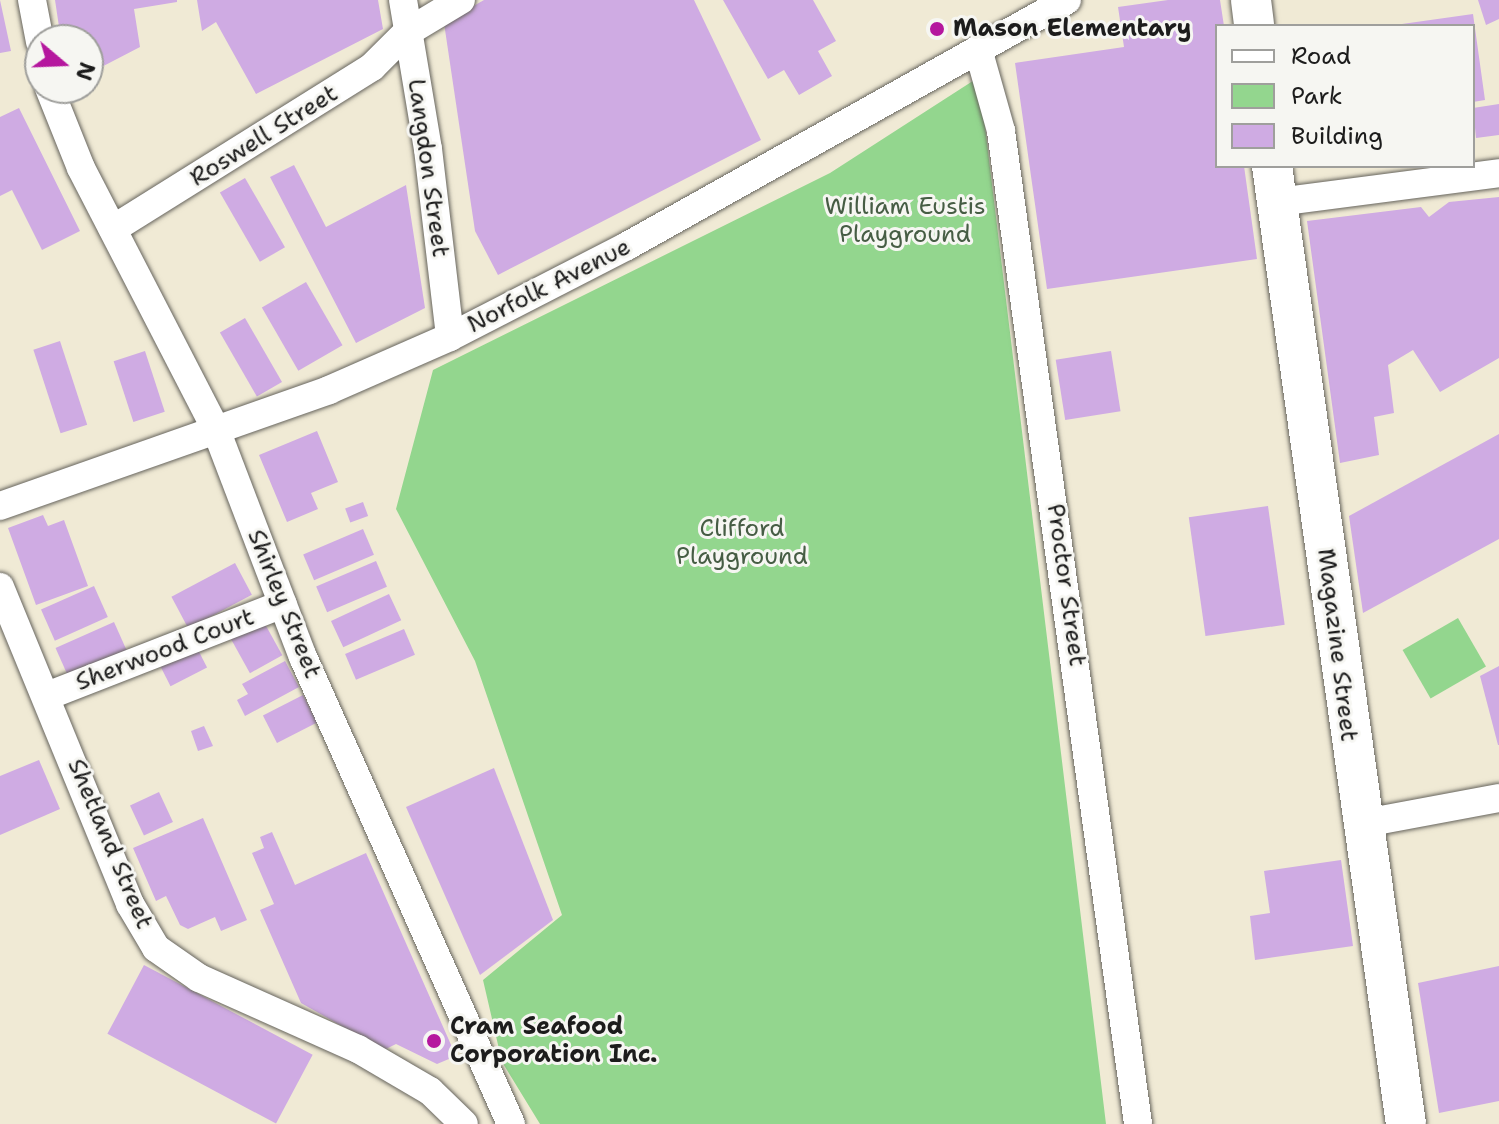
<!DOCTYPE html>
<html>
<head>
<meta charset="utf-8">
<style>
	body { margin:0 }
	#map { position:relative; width:1499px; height:1124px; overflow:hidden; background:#f0ead5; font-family:"Shantell Sans",sans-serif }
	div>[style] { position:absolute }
	.green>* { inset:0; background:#93d68e; transform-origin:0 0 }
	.building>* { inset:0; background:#cfabe3; transform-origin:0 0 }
	.roads { filter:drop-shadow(0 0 2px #66645d) drop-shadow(0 0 2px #66645d) }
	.street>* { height:28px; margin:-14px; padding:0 14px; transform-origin:14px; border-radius:14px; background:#fff }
	.secondary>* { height:40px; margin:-20px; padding:0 20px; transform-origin:20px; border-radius:20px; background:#fff }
	.dots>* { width:22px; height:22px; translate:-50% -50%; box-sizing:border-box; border:4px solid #f6f6f2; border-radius:50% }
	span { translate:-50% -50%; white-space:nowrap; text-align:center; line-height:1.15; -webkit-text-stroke:6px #f6f6f2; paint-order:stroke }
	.poi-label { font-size:24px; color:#1c1c1c; font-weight:700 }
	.left { translate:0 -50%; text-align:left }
	.street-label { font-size:24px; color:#1c1c1c }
	.park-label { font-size:24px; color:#465d44 }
	.legend { position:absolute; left:1215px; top:24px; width:260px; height:144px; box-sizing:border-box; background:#f6f6f2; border:2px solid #9f9f9c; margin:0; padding:10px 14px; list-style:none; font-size:24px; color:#1c1c1c }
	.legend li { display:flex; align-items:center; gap:16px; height:40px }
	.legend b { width:40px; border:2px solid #9f9f9c }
	.north { position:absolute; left:24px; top:24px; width:80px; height:80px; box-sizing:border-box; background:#f6f6f2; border:2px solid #9f9f9c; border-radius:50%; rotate:109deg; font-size:22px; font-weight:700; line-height:32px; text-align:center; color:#1c1c1c }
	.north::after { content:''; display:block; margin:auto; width:28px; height:36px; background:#b5179e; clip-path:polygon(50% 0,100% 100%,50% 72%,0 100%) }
</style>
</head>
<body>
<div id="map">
	<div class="green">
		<div style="clip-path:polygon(979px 77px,1106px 1124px,540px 1124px,502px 1062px,483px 980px,562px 915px,475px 661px,396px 509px,433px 370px,830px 173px)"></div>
		<div style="left:1458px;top:618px;width:56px;height:64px;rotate:60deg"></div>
	</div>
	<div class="building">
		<div style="clip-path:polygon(0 0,11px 51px,0 53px)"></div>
		<div style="clip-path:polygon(55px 0,177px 0,177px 2px,134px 9px,140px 47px,88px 74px,88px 40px,61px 40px)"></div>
		<div style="clip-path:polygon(197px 0,378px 0,383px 29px,256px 94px,216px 22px,202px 31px)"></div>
		<div style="clip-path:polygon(484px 0,694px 0,761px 140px,498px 275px,475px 231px,444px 23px)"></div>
		<div style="clip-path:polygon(723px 0,813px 0,836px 41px,818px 51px,832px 76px,799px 95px,784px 70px,768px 79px)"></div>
		<div style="clip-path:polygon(1168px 0,1220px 0,1224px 26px,1217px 26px,1217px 166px,1244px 166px,1257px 259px,1047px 289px,1015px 63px,1124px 47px,1118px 7px)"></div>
		<div style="clip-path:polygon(1478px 0,1499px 0,1499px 19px,1486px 25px)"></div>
		<div style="clip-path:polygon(1473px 14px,1485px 100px,1473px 102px,1473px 26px,1402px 24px)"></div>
		<div style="clip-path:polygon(1499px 104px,1499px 135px,1476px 138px,1473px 108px)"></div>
		<div style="clip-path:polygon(19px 108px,80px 231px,42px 250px,12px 190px,0 196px,0 117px)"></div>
		<div style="clip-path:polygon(294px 165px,326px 227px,406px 185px,425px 308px,356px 343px,270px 177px)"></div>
		<div style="left:245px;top:178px;width:80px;height:29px;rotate:60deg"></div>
		<div style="clip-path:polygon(1499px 197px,1499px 358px,1440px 392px,1413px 350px,1388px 365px,1394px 413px,1374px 417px,1379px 455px,1340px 463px,1307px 221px,1421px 207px,1429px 217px,1449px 202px)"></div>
		<div style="left:306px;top:282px;width:73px;height:51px;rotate:60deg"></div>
		<div style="left:245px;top:318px;width:74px;height:29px;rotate:60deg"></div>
		<div style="left:60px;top:341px;width:88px;height:28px;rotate:72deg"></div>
		<div style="left:145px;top:351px;width:64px;height:33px;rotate:72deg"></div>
		<div style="left:1111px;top:351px;width:61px;height:56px;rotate:81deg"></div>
		<div style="clip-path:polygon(317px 431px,338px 482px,311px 493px,318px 509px,287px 522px,259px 455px)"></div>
		<div style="clip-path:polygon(1499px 434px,1499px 539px,1363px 613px,1349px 516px)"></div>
		<div style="left:363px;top:502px;width:15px;height:19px;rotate:70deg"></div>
		<div style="left:1268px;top:506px;width:120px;height:80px;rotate:82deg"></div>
		<div style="clip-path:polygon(43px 515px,48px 526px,64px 520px,88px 586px,36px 605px,8px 528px)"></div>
		<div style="left:363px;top:529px;width:28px;height:65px;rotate:67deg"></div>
		<div style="left:376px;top:561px;width:28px;height:65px;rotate:67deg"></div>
		<div style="left:235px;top:563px;width:36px;height:72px;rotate:62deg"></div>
		<div style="left:94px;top:586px;width:34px;height:58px;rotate:66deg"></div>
		<div style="left:389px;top:594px;width:29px;height:64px;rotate:65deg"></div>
		<div style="left:260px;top:615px;width:46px;height:37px;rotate:61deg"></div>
		<div style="left:114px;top:622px;width:34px;height:64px;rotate:66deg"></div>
		<div style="left:404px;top:629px;width:28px;height:64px;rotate:67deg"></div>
		<div style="left:193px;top:640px;width:31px;height:41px;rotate:63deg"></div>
		<div style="clip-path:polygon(285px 661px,299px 687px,245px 716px,237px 700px,248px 694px,242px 684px)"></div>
		<div style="clip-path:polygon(1499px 666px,1499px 745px,1498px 745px,1480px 676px)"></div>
		<div style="left:303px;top:695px;width:31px;height:45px;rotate:63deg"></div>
		<div style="clip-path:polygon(204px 726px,213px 746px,198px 751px,191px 731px)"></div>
		<div style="clip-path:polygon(39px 760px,60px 809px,0 835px,0 776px)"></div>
		<div style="clip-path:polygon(494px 768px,553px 920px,480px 975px,406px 807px)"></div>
		<div style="left:159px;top:792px;width:33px;height:32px;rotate:65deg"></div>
		<div style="clip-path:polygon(203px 818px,247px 920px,221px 931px,215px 917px,188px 929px,180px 925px,166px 896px,156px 901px,133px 848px)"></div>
		<div style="clip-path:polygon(272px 832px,295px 885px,366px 853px,456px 1056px,437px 1064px,396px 1044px,384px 1050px,301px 1003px,260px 910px,274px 904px,252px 853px,264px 848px,260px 837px)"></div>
		<div style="clip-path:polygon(1341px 860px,1353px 946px,1255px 960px,1250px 916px,1270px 913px,1264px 871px)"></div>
		<div style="left:144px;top:965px;width:191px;height:78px;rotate:28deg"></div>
		<div style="clip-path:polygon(1499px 966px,1499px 1101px,1439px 1113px,1418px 983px)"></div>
	</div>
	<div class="roads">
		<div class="street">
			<div style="left:32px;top:0;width:43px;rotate:79.2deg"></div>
			<div style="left:403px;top:0;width:151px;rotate:80.5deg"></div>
			<div style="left:428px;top:149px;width:189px;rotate:83.3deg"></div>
			<div style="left:978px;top:49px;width:85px;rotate:74.3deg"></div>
			<div style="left:1001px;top:131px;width:1002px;rotate:82.14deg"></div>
			<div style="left:49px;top:88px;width:86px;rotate:68.2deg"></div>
			<div style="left:81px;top:168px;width:297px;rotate:62.7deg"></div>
			<div style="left:217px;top:432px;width:241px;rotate:69.1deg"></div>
			<div style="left:303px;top:657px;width:511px;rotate:65.99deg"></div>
			<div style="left:1277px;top:202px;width:224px;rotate:-7.4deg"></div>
			<div style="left:113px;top:229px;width:305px;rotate:-32deg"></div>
			<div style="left:372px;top:67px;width:48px;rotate:-45deg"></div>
			<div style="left:406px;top:33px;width:64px;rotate:-31deg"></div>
			<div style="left:0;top:506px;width:349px;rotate:-19.4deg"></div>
			<div style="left:329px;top:390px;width:132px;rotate:-23.7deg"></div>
			<div style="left:450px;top:337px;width:199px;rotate:-27.2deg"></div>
			<div style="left:627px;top:246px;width:504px;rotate:-29.21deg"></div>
			<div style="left:0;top:587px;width:343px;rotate:67.7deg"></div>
			<div style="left:130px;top:904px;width:51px;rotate:59.4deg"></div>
			<div style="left:156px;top:948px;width:52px;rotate:34.9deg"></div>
			<div style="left:199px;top:978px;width:174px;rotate:24.1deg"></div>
			<div style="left:358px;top:1049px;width:83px;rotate:30.3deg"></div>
			<div style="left:430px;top:1091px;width:47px;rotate:44.1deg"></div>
			<div style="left:47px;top:696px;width:253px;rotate:-21.3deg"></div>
			<div style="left:1360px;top:824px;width:141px;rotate:-10.6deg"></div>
		</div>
		<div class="secondary">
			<div style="left:1251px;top:0;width:26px;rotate:83deg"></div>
			<div style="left:1272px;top:166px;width:967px;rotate:82.04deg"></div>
		</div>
	</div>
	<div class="dots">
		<div style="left:937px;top:29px;background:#b5179e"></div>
		<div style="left:434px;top:1041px;background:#b5179e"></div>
	</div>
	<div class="poi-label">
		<span class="left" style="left:953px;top:29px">Mason Elementary</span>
		<span class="left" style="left:450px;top:1041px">Cram Seafood<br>Corporation Inc.</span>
	</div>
	<div class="street-label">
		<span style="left:264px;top:136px;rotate:-32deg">Roswell Street</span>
		<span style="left:428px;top:168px;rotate:82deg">Langdon Street</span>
		<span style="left:549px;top:286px;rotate:-27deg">Norfolk Avenue</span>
		<span style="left:1066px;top:585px;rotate:82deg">Proctor Street</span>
		<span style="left:284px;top:604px;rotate:68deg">Shirley Street</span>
		<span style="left:1337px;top:645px;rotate:83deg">Magazine Street</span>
		<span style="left:165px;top:650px;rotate:-21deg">Sherwood Court</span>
		<span style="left:110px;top:844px;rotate:67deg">Shetland Street</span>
	</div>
	<div class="park-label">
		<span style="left:905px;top:221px">William Eustis<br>Playground</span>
		<span style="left:742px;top:543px">Clifford<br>Playground</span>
	</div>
	<ul class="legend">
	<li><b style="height:10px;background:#fff"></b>Road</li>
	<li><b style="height:22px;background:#93d68e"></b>Park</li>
	<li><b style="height:22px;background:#cfabe3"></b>Building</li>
	</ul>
	<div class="north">N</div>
</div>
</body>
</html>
